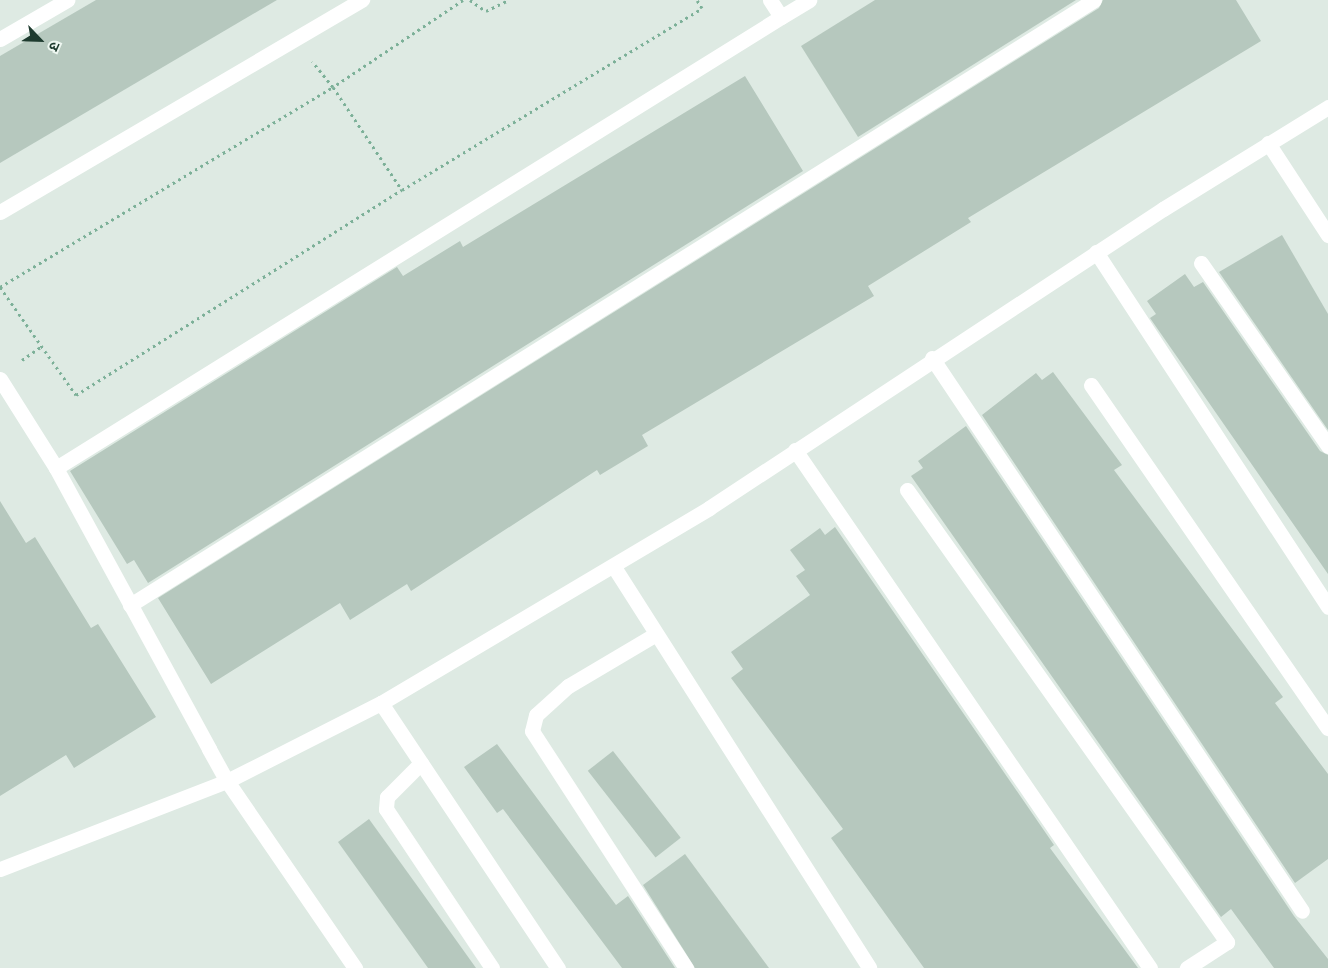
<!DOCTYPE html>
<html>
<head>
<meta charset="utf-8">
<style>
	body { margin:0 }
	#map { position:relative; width:1328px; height:968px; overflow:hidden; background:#deeae3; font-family:Rubik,"Noto Sans Devanagari",sans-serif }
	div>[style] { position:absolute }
	.building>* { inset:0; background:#b6c8be; transform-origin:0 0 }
	.path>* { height:3px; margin-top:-1.5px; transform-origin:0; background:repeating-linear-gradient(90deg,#7cb098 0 2.5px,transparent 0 6.5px) }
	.service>* { height:15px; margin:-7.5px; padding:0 7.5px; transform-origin:7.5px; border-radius:7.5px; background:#fff }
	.pedestrian>* { height:15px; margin:-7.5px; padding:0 7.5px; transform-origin:7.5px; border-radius:7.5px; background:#fff }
	.minor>* { height:15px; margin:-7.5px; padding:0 7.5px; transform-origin:7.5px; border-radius:7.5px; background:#fff }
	span { translate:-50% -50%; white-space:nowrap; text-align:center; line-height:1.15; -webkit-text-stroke:4.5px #eef7f1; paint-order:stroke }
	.north { position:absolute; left:15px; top:15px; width:50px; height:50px; -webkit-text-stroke:4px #eef7f1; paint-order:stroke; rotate:114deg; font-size:14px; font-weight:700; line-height:20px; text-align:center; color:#1e3b2f }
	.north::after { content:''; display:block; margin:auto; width:18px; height:22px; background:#1e3b2f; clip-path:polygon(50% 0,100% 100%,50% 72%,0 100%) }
</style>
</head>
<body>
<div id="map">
	<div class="building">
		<div style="clip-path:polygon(96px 0,277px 0,0 163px,0 56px)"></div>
		<div style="clip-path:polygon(875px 0,1076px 0,858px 137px,801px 46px)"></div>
		<div style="clip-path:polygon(1103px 0,1236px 0,1261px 41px,968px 218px,971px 222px,868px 286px,874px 296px,642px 435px,648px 446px,600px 475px,597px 470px,411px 591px,407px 584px,350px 620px,340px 603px,211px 684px,158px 598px,1099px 8px)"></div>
		<div style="clip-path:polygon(745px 76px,803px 171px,148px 583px,134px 560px,127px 564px,70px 471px,397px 267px,403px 276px,460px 241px,463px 247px)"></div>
		<div style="clip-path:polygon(1282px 235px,1328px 314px,1328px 430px,1219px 272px)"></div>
		<div style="clip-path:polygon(1185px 274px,1194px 287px,1203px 282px,1320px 451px,1328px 455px,1328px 574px,1150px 318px,1156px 314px,1147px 301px)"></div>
		<div style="clip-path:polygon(1053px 372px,1122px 465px,1114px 470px,1283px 697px,1275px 703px,1328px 774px,1328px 859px,1295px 883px,982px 415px,1036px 373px,1042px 380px)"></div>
		<div style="clip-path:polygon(966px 426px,1294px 916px,1328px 959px,1328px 968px,1274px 968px,1231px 909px,1221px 917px,911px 476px,923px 468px,918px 461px)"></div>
		<div style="clip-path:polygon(0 501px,26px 543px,35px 537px,91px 628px,98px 624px,156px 717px,74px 768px,66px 755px,0 796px)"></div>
		<div style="clip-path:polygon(835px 527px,1054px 845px,1050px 848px,1138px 968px,924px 968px,831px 838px,843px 829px,731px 678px,743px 669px,731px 652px,810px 595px,796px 576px,805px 570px,790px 550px,820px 528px,825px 535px)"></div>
		<div style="clip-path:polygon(497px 744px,616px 905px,628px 896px,675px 968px,622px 968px,503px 809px,497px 813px,464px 767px)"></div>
		<div style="left:613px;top:751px;width:110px;height:32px;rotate:52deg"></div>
		<div style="clip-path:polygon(369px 819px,421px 891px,476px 968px,428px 968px,338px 842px)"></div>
		<div style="clip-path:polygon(685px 854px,769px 968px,695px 968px,643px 885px)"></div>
	</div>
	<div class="path">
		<div style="left:463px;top:0;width:156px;rotate:146.2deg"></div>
		<div style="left:333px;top:87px;width:124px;rotate:56.2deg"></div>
		<div style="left:402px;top:190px;width:351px;rotate:-31.2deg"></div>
		<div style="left:702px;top:8px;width:9px;rotate:-122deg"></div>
		<div style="left:470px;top:0;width:19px;rotate:35deg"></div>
		<div style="left:486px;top:11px;width:25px;rotate:-26deg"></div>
		<div style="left:0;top:287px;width:132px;rotate:54.9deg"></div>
		<div style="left:76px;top:395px;width:385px;rotate:-32.2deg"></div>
		<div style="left:0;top:287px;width:388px;rotate:-31deg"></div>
		<div style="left:333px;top:87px;width:33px;rotate:-129deg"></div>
		<div style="left:22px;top:360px;width:24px;rotate:-35deg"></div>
	</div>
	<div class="service">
		<div style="left:1096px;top:252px;width:424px;rotate:56.8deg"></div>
		<div style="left:1201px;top:263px;width:223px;rotate:55.2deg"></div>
		<div style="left:932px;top:358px;width:665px;rotate:56.21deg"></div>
		<div style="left:1091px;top:385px;width:417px;rotate:55.4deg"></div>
		<div style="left:795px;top:450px;width:628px;rotate:55.58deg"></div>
		<div style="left:907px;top:490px;width:554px;rotate:54.7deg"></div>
		<div style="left:1227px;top:942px;width:48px;rotate:147deg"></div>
	</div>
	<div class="pedestrian">
		<div style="left:209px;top:749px;width:37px;rotate:61deg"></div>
	</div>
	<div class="minor">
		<div style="left:770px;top:0;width:20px;rotate:57deg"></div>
		<div style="left:781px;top:17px;width:33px;rotate:-31deg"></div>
		<div style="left:0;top:39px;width:78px;rotate:-30.2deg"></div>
		<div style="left:1268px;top:143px;width:110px;rotate:56.9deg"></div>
		<div style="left:0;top:212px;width:420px;rotate:-30.4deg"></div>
		<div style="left:0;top:379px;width:105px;rotate:57.8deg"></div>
		<div style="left:56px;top:468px;width:320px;rotate:61.4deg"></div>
		<div style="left:56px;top:468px;width:854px;rotate:-31.88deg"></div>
		<div style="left:614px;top:567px;width:475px;rotate:57.5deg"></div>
		<div style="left:130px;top:605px;width:1138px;rotate:-32.11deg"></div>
		<div style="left:656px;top:634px;width:102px;rotate:149.4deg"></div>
		<div style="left:568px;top:686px;width:43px;rotate:137.8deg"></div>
		<div style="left:536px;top:715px;width:16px;rotate:104deg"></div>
		<div style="left:532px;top:731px;width:283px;rotate:57deg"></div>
		<div style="left:381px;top:703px;width:319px;rotate:56.3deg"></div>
		<div style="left:421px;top:763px;width:48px;rotate:135deg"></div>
		<div style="left:387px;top:797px;width:12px;rotate:95deg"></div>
		<div style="left:386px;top:809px;width:191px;rotate:56.3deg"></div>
		<div style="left:227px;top:781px;width:227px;rotate:55.6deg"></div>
		<div style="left:0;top:869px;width:243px;rotate:-21.2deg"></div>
		<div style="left:227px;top:781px;width:173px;rotate:-26.9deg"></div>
		<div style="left:381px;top:703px;width:382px;rotate:-30.7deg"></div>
		<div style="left:709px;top:508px;width:544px;rotate:-33.37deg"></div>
		<div style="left:1163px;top:209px;width:194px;rotate:-31.7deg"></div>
	</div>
	<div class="north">उ</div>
</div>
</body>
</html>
